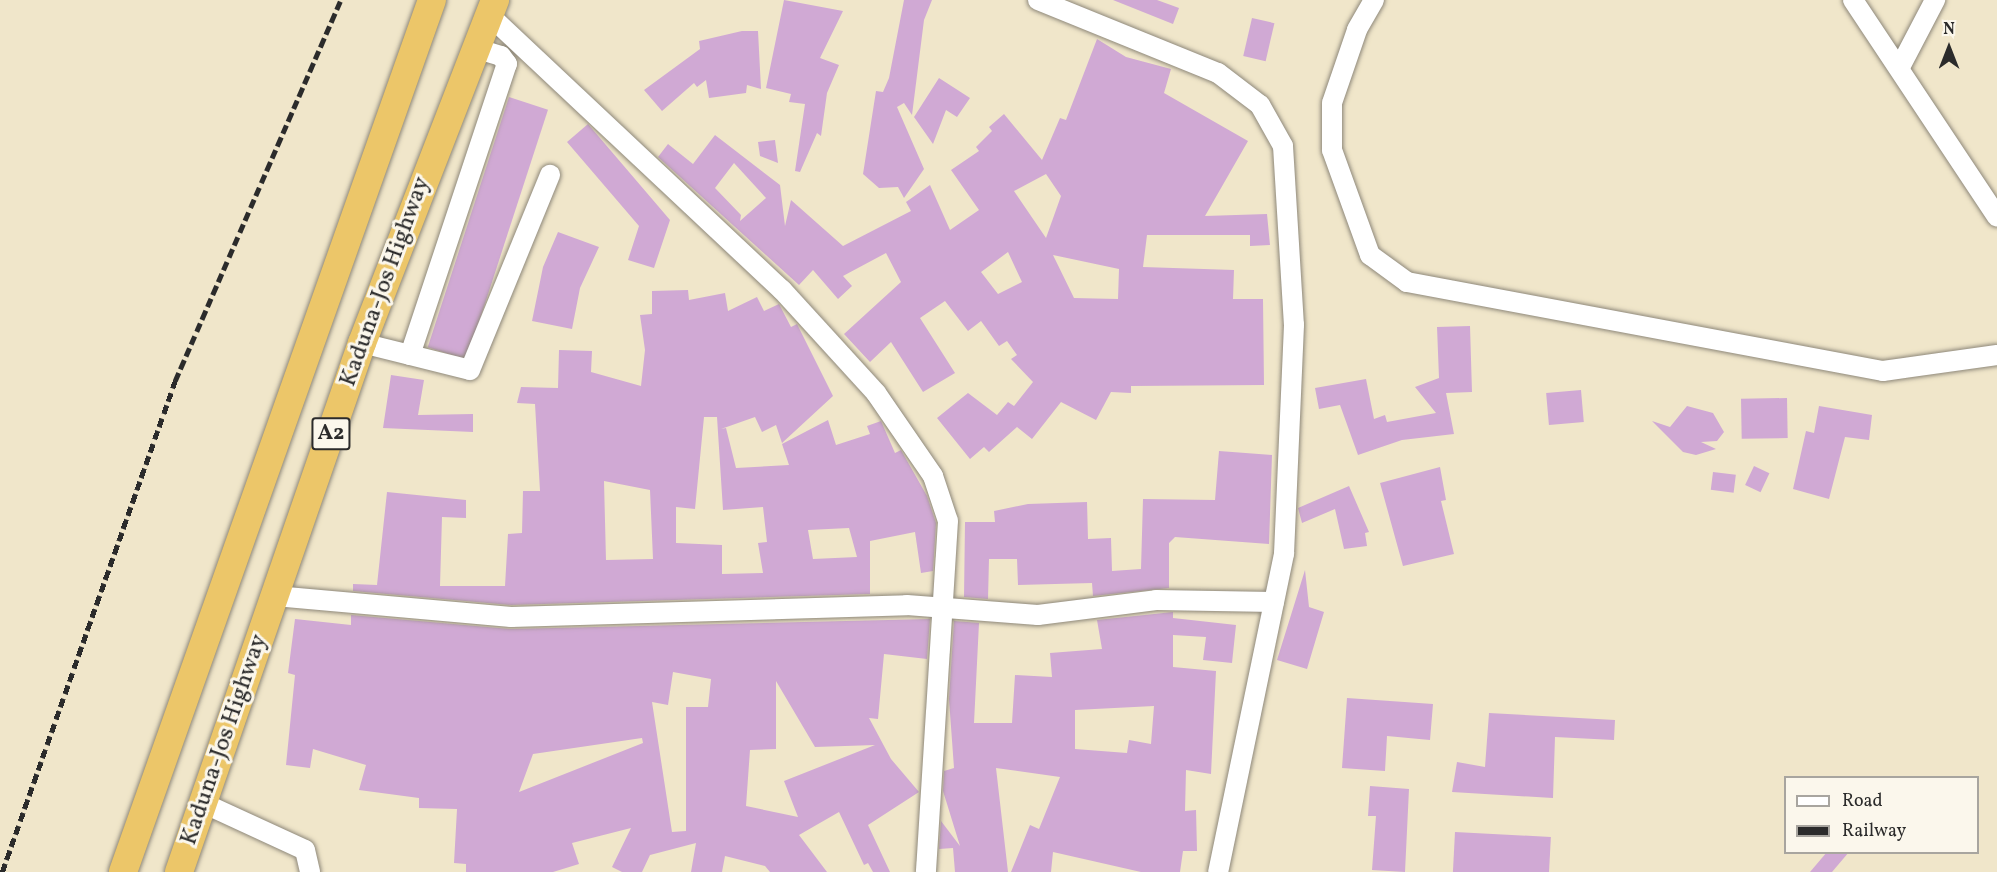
<!DOCTYPE html>
<html>
<head>
<meta charset="utf-8">
<style>
	body { margin:0 }
	#map { position:relative; width:1997px; height:872px; overflow:hidden; background:#f0e6ca; font-family:Vollkorn,serif }
	div>[style] { position:absolute }
	.building>* { inset:0; background:#d0a9d4; transform-origin:0 0 }
	.roads { filter:drop-shadow(0 0 2px #8e887a) drop-shadow(0 0 2px #8e887a) }
	.minor>* { height:20px; margin:-10px; padding:0 10px; transform-origin:10px; border-radius:10px; background:#fff }
	.highway>* { height:28px; margin:-14px; padding:0 14px; transform-origin:14px; border-radius:14px; background:#ecc669 }
	.rail>* { height:4.5px; margin-top:-2.25px; transform-origin:0; background:repeating-linear-gradient(90deg,#2b2b2b 0 9px,transparent 0 13.5px) }
	span { translate:-50% -50%; white-space:nowrap; text-align:center; line-height:1.15; -webkit-text-stroke:6px #fbf7ec; paint-order:stroke }
	.shield-label span { padding:2px 4px; background:#fbf7ec; border:2px solid; border-radius:4px; -webkit-text-stroke-width:0 }
	.shield-label { font-size:22px; color:#2b2b2b; font-weight:700 }
	.street-label { font-size:24px; color:#2b2b2b }
	.legend { position:absolute; left:1784px; top:776px; width:195px; height:78px; box-sizing:border-box; background:#fbf7ec; border:2px solid #a8a59f; margin:0; padding:8px 10px; list-style:none; font-size:18px; color:#2b2b2b }
	.legend li { display:flex; align-items:center; gap:12px; height:30px }
	.legend b { width:30px; border:2px solid #a8a59f }
	.north { position:absolute; left:1919px; top:18px; width:60px; height:60px; -webkit-text-stroke:4px #fbf7ec; paint-order:stroke; rotate:0deg; font-size:16px; font-weight:700; line-height:24px; text-align:center; color:#2b2b2b }
	.north::after { content:''; display:block; margin:auto; width:21px; height:27px; background:#2b2b2b; clip-path:polygon(50% 0,100% 100%,50% 72%,0 100%) }
</style>
</head>
<body>
<div id="map">
	<div class="building">
		<div style="clip-path:polygon(784px 0,843px 11px,820px 58px,839px 65px,827px 93px,821px 136px,817px 133px,800px 172px,795px 171px,805px 104px,789px 102px,791px 94px,766px 88px)"></div>
		<div style="clip-path:polygon(904px 0,932px 0,924px 20px,912px 115px,904px 103px,897px 107px,924px 169px,904px 198px,898px 187px,879px 188px,863px 174px,876px 91px,883px 92px,889px 78px)"></div>
		<div style="clip-path:polygon(1113px 0,1157px 0,1179px 8px,1173px 24px)"></div>
		<div style="left:1252px;top:18px;width:23px;height:39px;rotate:13deg"></div>
		<div style="clip-path:polygon(742px 31px,758px 31px,761px 89px,747px 85px,746px 93px,709px 98px,706px 80px,697px 87px,694px 83px,662px 111px,644px 90px,700px 49px,699px 41px)"></div>
		<div style="clip-path:polygon(evenodd,1097px 39px,1126px 57px,1171px 69px,1164px 93px,1248px 141px,1205px 216px,1267px 214px,1270px 245px,1250px 246px,1250px 235px,1147px 235px,1143px 267px,1234px 270px,1233px 299px,1263px 299px,1264px 385px,1131px 386px,1131px 393px,1111px 392px,1096px 420px,1061px 402px,1032px 439px,1017px 427px,989px 452px,984px 447px,970px 459px,937px 418px,968px 393px,997px 415px,1008px 402px,1014px 406px,1033px 382px,1011px 359px,1017px 355px,1007px 341px,999px 346px,981px 321px,968px 331px,945px 301px,920px 318px,955px 373px,923px 392px,891px 342px,870px 362px,844px 334px,901px 282px,886px 253px,843px 276px,852px 286px,838px 299px,813px 270px,799px 285px,658px 157px,668px 144px,693px 164px,715px 135px,780px 185px,785px 226px,791px 200px,843px 246px,911px 211px,906px 202px,930px 185px,950px 230px,979px 210px,951px 170px,979px 151px,976px 147px,992px 131px,989px 127px,1004px 114px,1042px 160px,1060px 118px,1066px 120px,1097px 39px,734px 163px,766px 198px,740px 221px,741px 215px,715px 188px,734px 163px,1097px 39px,1046px 174px,1061px 196px,1046px 238px,1014px 191px,1046px 174px,1097px 39px,1008px 252px,1022px 282px,998px 294px,981px 272px,1008px 252px,1097px 39px,1053px 255px,1119px 269px,1118px 299px,1074px 298px,1053px 255px)"></div>
		<div style="clip-path:polygon(939px 78px,970px 98px,957px 117px,946px 110px,933px 144px,914px 117px)"></div>
		<div style="left:509px;top:97px;width:41px;height:263px;rotate:18deg"></div>
		<div style="clip-path:polygon(588px 124px,670px 220px,654px 268px,628px 260px,639px 226px,567px 142px)"></div>
		<div style="clip-path:polygon(775px 140px,778px 163px,760px 156px,758px 142px)"></div>
		<div style="clip-path:polygon(558px 232px,599px 247px,580px 288px,572px 329px,532px 321px,543px 267px)"></div>
		<div style="clip-path:polygon(evenodd,688px 290px,689px 300px,725px 293px,728px 311px,757px 297px,764px 311px,779px 304px,791px 327px,797px 324px,833px 396px,782px 443px,776px 425px,762px 432px,755px 417px,721px 429px,726px 428px,736px 468px,789px 465px,782px 444px,828px 420px,836px 445px,870px 434px,867px 426px,881px 421px,895px 453px,901px 450px,927px 496px,936px 523px,933px 571px,921px 573px,915px 532px,870px 541px,870px 594px,511px 605px,353px 591px,353px 584px,377px 585px,387px 492px,466px 500px,466px 518px,442px 517px,440px 586px,505px 586px,508px 534px,522px 533px,523px 491px,540px 491px,535px 404px,517px 403px,521px 387px,558px 388px,559px 350px,592px 351px,591px 372px,641px 386px,645px 350px,640px 315px,652px 314px,652px 291px,688px 290px,704px 417px,717px 417px,723px 510px,763px 507px,767px 542px,758px 543px,763px 573px,722px 574px,722px 545px,676px 543px,676px 507px,695px 509px,704px 417px,688px 290px,604px 481px,650px 490px,653px 559px,606px 560px,604px 481px,688px 290px,849px 528px,857px 557px,813px 559px,808px 530px,849px 528px)"></div>
		<div style="clip-path:polygon(1470px 326px,1472px 392px,1446px 393px,1454px 434px,1402px 440px,1358px 455px,1340px 405px,1319px 409px,1315px 388px,1366px 379px,1374px 419px,1385px 415px,1387px 422px,1436px 413px,1415px 387px,1439px 378px,1437px 327px)"></div>
		<div style="clip-path:polygon(391px 375px,424px 380px,418px 415px,473px 414px,473px 432px,383px 428px)"></div>
		<div style="left:1581px;top:390px;width:32px;height:35px;rotate:85deg"></div>
		<div style="left:1787px;top:398px;width:40px;height:46px;rotate:89deg"></div>
		<div style="clip-path:polygon(1687px 406px,1713px 413px,1724px 432px,1717px 441px,1701px 442px,1716px 449px,1696px 455px,1683px 452px,1652px 421px,1670px 427px)"></div>
		<div style="clip-path:polygon(1819px 406px,1872px 415px,1869px 440px,1845px 437px,1829px 499px,1793px 489px,1806px 431px,1814px 433px)"></div>
		<div style="clip-path:polygon(1219px 451px,1272px 455px,1269px 544px,1175px 537px,1169px 543px,1169px 588px,1093px 596px,1092px 583px,1018px 585px,1017px 559px,989px 559px,988px 599px,964px 597px,965px 522px,995px 522px,994px 511px,1028px 504px,1087px 502px,1088px 539px,1111px 538px,1112px 571px,1141px 569px,1143px 499px,1215px 500px)"></div>
		<div style="left:1754px;top:466px;width:17px;height:21px;rotate:25deg"></div>
		<div style="clip-path:polygon(1440px 467px,1446px 500px,1441px 501px,1454px 554px,1403px 566px,1380px 483px)"></div>
		<div style="left:1713px;top:472px;width:23px;height:18px;rotate:7deg"></div>
		<div style="clip-path:polygon(1349px 486px,1369px 532px,1365px 533px,1367px 546px,1344px 549px,1335px 509px,1302px 523px,1298px 508px)"></div>
		<div style="clip-path:polygon(1305px 570px,1309px 607px,1324px 612px,1307px 669px,1277px 660px)"></div>
		<div style="clip-path:polygon(evenodd,1173px 612px,1173px 618px,1236px 625px,1232px 663px,1203px 660px,1206px 637px,1173px 635px,1173px 667px,1216px 671px,1211px 774px,1186px 770px,1185px 811px,1196px 810px,1197px 851px,1183px 851px,1180px 872px,1141px 872px,1053px 852px,1051px 872px,1011px 872px,1030px 825px,1039px 829px,1060px 777px,996px 768px,1008px 872px,955px 872px,953px 848px,939px 849px,941px 821px,960px 846px,943px 791px,944px 771px,954px 768px,949px 699px,954px 621px,979px 623px,974px 723px,1012px 723px,1015px 675px,1052px 677px,1050px 653px,1102px 649px,1097px 620px,1173px 612px,1154px 706px,1151px 744px,1129px 740px,1127px 753px,1075px 749px,1075px 710px,1154px 706px)"></div>
		<div style="clip-path:polygon(evenodd,351px 615px,511px 629px,930px 619px,927px 659px,884px 654px,878px 719px,869px 718px,891px 759px,919px 792px,868px 825px,890px 872px,873px 872px,868px 863px,864px 865px,839px 812px,799px 835px,827px 872px,770px 872px,765px 866px,725px 856px,722px 872px,691px 872px,696px 843px,650px 855px,642px 872px,622px 872px,612px 867px,631px 828px,572px 843px,579px 864px,553px 872px,466px 872px,466px 864px,454px 863px,457px 809px,419px 808px,419px 798px,359px 790px,366px 765px,313px 749px,310px 768px,286px 765px,295px 675px,288px 673px,295px 619px,351px 625px,351px 615px,673px 672px,711px 679px,708px 707px,686px 707px,686px 831px,672px 832px,652px 702px,668px 705px,673px 672px,351px 615px,776px 681px,815px 747px,875px 745px,784px 781px,798px 817px,746px 806px,750px 750px,776px 749px,776px 681px,351px 615px,642px 738px,643px 743px,519px 792px,533px 754px,642px 738px)"></div>
		<div style="clip-path:polygon(1347px 698px,1433px 704px,1430px 740px,1387px 736px,1385px 771px,1342px 768px)"></div>
		<div style="clip-path:polygon(1489px 713px,1615px 720px,1614px 740px,1555px 737px,1553px 798px,1452px 792px,1457px 762px,1485px 767px)"></div>
		<div style="clip-path:polygon(1370px 786px,1409px 789px,1405px 872px,1372px 870px,1376px 816px,1368px 816px)"></div>
		<div style="left:1455px;top:832px;width:96px;height:40px;rotate:3deg"></div>
		<div style="clip-path:polygon(1827px 852px,1849px 852px,1832px 872px,1810px 872px)"></div>
	</div>
	<div class="roads">
		<div class="minor">
			<div style="left:1038px;top:0;width:194px;rotate:22.1deg"></div>
			<div style="left:1218px;top:73px;width:53px;rotate:37.3deg"></div>
			<div style="left:1260px;top:105px;width:47px;rotate:60.7deg"></div>
			<div style="left:1283px;top:146px;width:179px;rotate:86.5deg"></div>
			<div style="left:1294px;top:325px;width:229px;rotate:92.5deg"></div>
			<div style="left:1284px;top:554px;width:325px;rotate:101.7deg"></div>
			<div style="left:1374px;top:0;width:34px;rotate:120deg"></div>
			<div style="left:1357px;top:30px;width:77px;rotate:108.9deg"></div>
			<div style="left:1332px;top:103px;width:47px;rotate:90deg"></div>
			<div style="left:1332px;top:150px;width:112px;rotate:70.1deg"></div>
			<div style="left:1370px;top:255px;width:46px;rotate:36.1deg"></div>
			<div style="left:1407px;top:282px;width:484px;rotate:10.6deg"></div>
			<div style="left:1883px;top:371px;width:115px;rotate:-8deg"></div>
			<div style="left:1853px;top:0;width:260px;rotate:56.4deg"></div>
			<div style="left:488px;top:14px;width:403px;rotate:43.2deg"></div>
			<div style="left:782px;top:290px;width:139px;rotate:47.6deg"></div>
			<div style="left:876px;top:393px;width:101px;rotate:55.5deg"></div>
			<div style="left:933px;top:476px;width:47px;rotate:71.6deg"></div>
			<div style="left:948px;top:521px;width:352px;rotate:93.6deg"></div>
			<div style="left:1900px;top:67px;width:76px;rotate:-62.4deg"></div>
			<div style="left:362px;top:343px;width:111px;rotate:14deg"></div>
			<div style="left:470px;top:370px;width:211px;rotate:-67.7deg"></div>
			<div style="left:410px;top:355px;width:307px;rotate:-71.6deg"></div>
			<div style="left:507px;top:64px;width:10px;rotate:-127deg"></div>
			<div style="left:501px;top:56px;width:28px;rotate:-163deg"></div>
			<div style="left:275px;top:596px;width:237px;rotate:5.1deg"></div>
			<div style="left:511px;top:617px;width:396px;rotate:-1.7deg"></div>
			<div style="left:907px;top:605px;width:131px;rotate:4.4deg"></div>
			<div style="left:1038px;top:615px;width:119px;rotate:-7.2deg"></div>
			<div style="left:1156px;top:600px;width:118px;rotate:1deg"></div>
			<div style="left:203px;top:803px;width:112px;rotate:24.7deg"></div>
			<div style="left:305px;top:850px;width:23px;rotate:77deg"></div>
		</div>
		<div class="highway">
			<div style="left:123px;top:872px;width:925px;rotate:-70.49deg"></div>
			<div style="left:179px;top:872px;width:560px;rotate:-70.92deg"></div>
			<div style="left:362px;top:343px;width:368px;rotate:-68.8deg"></div>
		</div>
	</div>
	<div class="rail">
		<div style="left:2px;top:872px;width:521px;rotate:-70.59deg"></div>
		<div style="left:175px;top:381px;width:416px;rotate:-66.5deg"></div>
	</div>
	<div class="shield-label">
		<span style="left:331px;top:434px">A2</span>
	</div>
	<div class="street-label">
		<span style="left:386px;top:282px;rotate:-70deg">Kaduna-Jos Highway</span>
		<span style="left:225px;top:740px;rotate:-71deg">Kaduna-Jos Highway</span>
	</div>
	<ul class="legend">
	<li><b style="height:8px;background:#fff"></b>Road</li>
	<li><b style="height:8px;background:#2b2b2b"></b>Railway</li>
	</ul>
	<div class="north">N</div>
</div>
</body>
</html>
